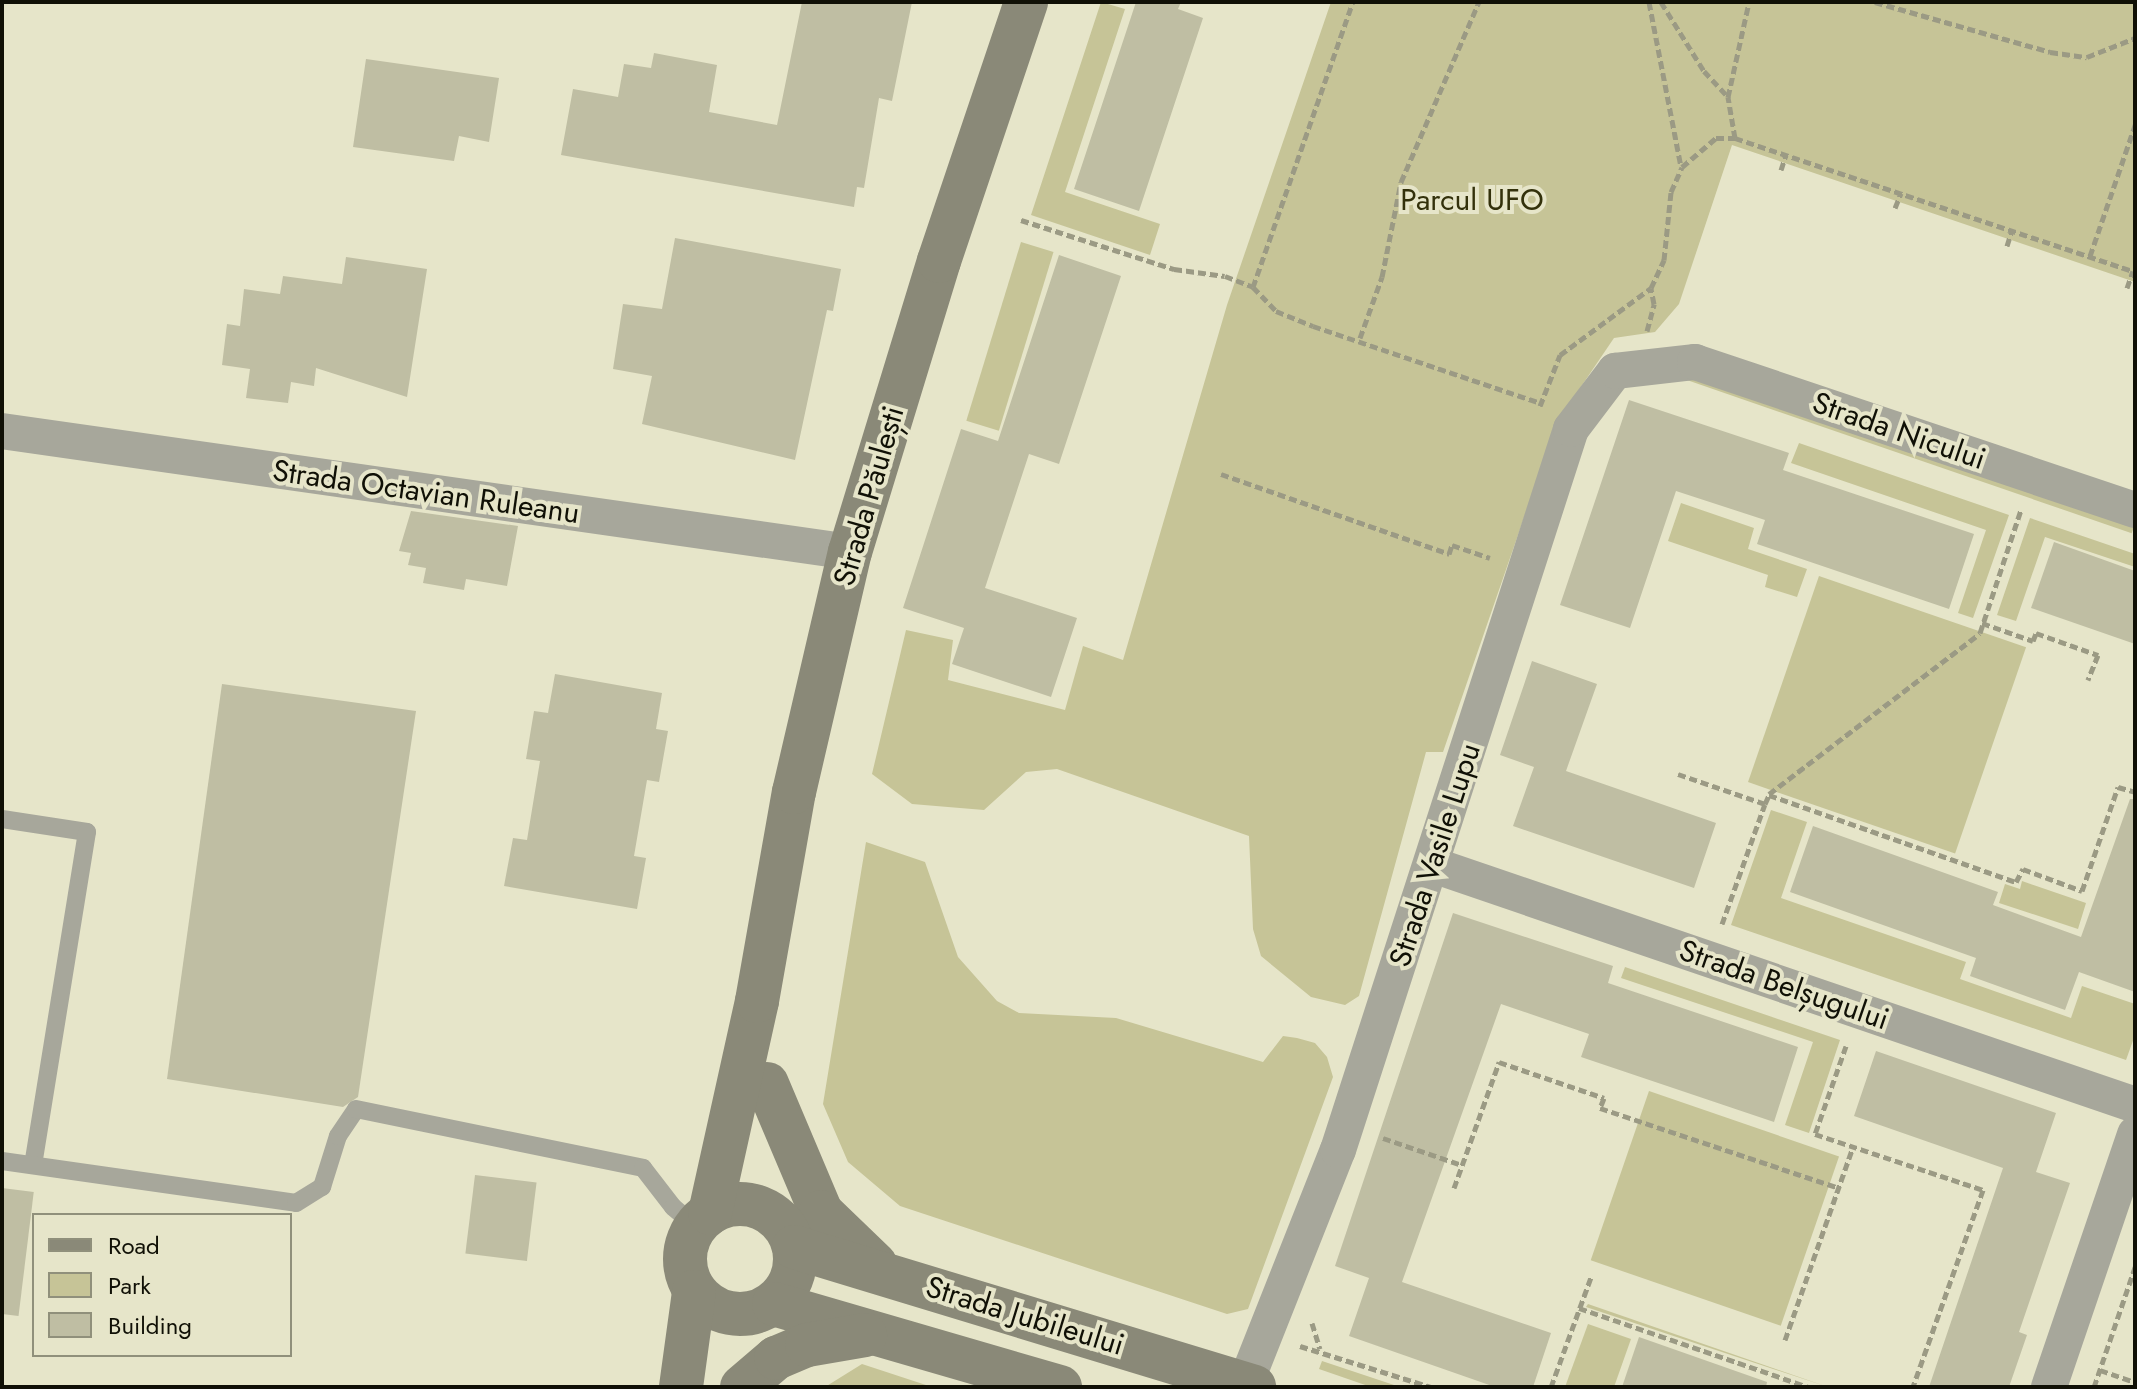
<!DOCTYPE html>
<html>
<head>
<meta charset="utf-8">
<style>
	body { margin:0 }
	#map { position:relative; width:2137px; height:1389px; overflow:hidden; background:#e6e5c9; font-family:Jost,sans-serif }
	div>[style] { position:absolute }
	.green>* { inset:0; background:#c6c497; transform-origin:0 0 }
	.building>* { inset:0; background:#bfbea3; transform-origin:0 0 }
	.path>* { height:5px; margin-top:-2.5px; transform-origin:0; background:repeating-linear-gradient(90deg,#9b9a84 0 8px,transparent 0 12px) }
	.lane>* { height:18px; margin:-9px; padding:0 9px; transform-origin:9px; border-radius:9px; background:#a7a79b }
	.street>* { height:36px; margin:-18px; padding:0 18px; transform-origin:18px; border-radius:18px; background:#a7a79b }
	.secondary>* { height:44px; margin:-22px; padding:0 22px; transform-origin:22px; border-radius:22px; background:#8a8978 }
	.secondary>.ring { margin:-22px; padding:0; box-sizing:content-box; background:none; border:44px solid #8a8978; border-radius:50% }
	span { translate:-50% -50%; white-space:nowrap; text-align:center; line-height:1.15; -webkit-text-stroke:8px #e6e5c9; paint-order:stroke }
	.park-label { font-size:30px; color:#33310b }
	.street-label { font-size:30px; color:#101006 }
	.frame { position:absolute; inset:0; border:4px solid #101006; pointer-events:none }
	.legend { position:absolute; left:32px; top:1213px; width:260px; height:144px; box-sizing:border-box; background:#e6e5c9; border:2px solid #90907b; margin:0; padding:10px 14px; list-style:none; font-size:24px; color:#101006 }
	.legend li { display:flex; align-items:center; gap:16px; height:40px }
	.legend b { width:40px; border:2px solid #90907b }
</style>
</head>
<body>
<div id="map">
	<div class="green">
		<div style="clip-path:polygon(1101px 2px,1125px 9px,1065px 192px,1160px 224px,1150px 255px,1031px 215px)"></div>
		<div style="clip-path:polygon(1331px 2px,2135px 2px,2135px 282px,1732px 145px,1679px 304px,1655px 332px,1614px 338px,1557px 422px,1443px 752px,1426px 752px,1359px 996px,1345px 1005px,1311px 997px,1261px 956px,1253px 929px,1249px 836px,1057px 769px,1026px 772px,984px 810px,912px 804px,872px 774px,906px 630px,953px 640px,948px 680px,1065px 710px,1083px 646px,1123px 660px,1227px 305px)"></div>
		<div style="left:1021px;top:242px;width:34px;height:187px;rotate:17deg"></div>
		<div style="left:1688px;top:372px;width:472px;height:8px;rotate:19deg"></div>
		<div style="clip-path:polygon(1799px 443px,2009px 515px,1973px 618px,1958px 613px,1986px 530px,1791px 463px)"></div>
		<div style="clip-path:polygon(1681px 503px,1754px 528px,1748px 549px,1807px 569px,1797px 597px,1765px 587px,1768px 575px,1668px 541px)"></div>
		<div style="clip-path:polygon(2030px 518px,2135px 554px,2135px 567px,2045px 537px,2016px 621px,1997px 615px)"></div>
		<div style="left:1819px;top:576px;width:219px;height:218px;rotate:19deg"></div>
		<div style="clip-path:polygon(1771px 810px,1807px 822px,1781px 898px,1966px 962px,1960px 979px,2071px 1018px,2082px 986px,2135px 1004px,2135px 1035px,2126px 1060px,1731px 925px)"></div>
		<div style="clip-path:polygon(866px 842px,925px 862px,958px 957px,997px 1001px,1019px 1013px,1116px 1018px,1263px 1062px,1283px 1036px,1297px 1038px,1315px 1043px,1327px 1057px,1333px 1077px,1248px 1309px,1227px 1314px,900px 1206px,848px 1162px,823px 1104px)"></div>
		<div style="clip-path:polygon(2022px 881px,2086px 903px,2078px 929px,1999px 903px,2005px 884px,2020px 889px)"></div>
		<div style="clip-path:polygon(1625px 967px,1840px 1040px,1809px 1133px,1785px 1125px,1813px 1042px,1621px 978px)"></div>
		<div style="left:1649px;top:1091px;width:201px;height:179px;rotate:19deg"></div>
		<div style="clip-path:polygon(1588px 1304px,1828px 1387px,1586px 1307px)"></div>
		<div style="clip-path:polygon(1588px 1324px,1631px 1339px,1614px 1387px,1565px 1387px)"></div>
		<div style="clip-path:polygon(1322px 1361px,1400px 1387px,1371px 1387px,1319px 1369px)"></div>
		<div style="clip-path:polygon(862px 1364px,932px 1387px,825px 1387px)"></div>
	</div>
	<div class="building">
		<div style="clip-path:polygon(802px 2px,912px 2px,892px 101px,879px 98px,864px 188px,857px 187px,854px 207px,561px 155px,573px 89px,618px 97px,624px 64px,651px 68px,654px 53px,717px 65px,709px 112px,777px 125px)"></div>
		<div style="clip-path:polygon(1136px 2px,1181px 2px,1178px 9px,1203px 18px,1139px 211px,1074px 189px)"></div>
		<div style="clip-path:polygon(366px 59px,499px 78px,489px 142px,459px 136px,454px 161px,353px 147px)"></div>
		<div style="clip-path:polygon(675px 238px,841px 269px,833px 311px,827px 310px,795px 460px,642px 424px,652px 376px,613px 369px,623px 304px,662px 309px)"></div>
		<div style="clip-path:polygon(1059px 255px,1121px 276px,1059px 464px,1029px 454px,985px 588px,1077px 618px,1051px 697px,952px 664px,964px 628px,903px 608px,961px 429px,998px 441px)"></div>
		<div style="clip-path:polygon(346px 257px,427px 269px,407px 397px,316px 368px,314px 386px,291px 382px,288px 403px,246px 398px,250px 369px,222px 365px,227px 324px,240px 326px,244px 289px,280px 294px,283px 276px,342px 284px)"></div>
		<div style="clip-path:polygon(1629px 400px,1789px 453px,1783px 470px,1974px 534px,1949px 609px,1757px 544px,1765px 520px,1676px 491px,1630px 628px,1560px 605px)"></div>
		<div style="clip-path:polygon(411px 511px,518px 526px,507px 586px,466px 579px,464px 590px,423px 583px,426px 568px,408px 565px,411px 553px,399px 551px)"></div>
		<div style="clip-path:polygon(2054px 542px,2135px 571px,2135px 644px,2031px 608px)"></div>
		<div style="clip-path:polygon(1532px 661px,1597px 684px,1566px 771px,1716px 823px,1694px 888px,1513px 826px,1534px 767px,1500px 755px)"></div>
		<div style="clip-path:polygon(555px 674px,662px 693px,656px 729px,668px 731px,659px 782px,647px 780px,634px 856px,646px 858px,637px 909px,504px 886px,513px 838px,527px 840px,540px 761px,526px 759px,534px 711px,548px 713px)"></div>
		<div style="clip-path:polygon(222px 684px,416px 711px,358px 1097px,343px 1107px,167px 1079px)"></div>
		<div style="clip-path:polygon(2130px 799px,2135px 799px,2135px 992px,2079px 972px,2065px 1010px,1970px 976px,1976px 958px,1790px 892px,1813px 826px,1998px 892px,1993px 905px,2081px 937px)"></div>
		<div style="clip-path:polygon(1453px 913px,1613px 966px,1608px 983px,1798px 1047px,1774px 1122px,1581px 1057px,1589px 1034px,1501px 1004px,1402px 1282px,1551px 1333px,1533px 1387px,1495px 1387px,1349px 1336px,1369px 1278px,1335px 1266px)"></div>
		<div style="clip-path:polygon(1876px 1051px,2056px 1113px,2036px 1172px,2070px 1183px,2019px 1332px,2027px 1335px,2009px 1387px,1929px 1387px,2003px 1168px,1854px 1116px)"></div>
		<div style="left:475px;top:1175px;width:62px;height:79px;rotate:7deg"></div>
		<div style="left:2px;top:1188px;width:32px;height:125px;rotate:7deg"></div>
		<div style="clip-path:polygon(1639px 1337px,1767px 1382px,1766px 1387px,1622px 1387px)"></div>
	</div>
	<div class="path">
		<div style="left:1649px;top:2px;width:167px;rotate:79deg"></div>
		<div style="left:1661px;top:2px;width:81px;rotate:58.1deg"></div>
		<div style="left:1704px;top:71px;width:35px;rotate:47deg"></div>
		<div style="left:1875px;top:2px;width:182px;rotate:15.9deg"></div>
		<div style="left:2050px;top:52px;width:37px;rotate:8deg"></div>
		<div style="left:2087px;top:57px;width:52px;rotate:-21.6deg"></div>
		<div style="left:1735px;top:138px;width:42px;rotate:-99.7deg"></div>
		<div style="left:1728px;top:97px;width:97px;rotate:-77.5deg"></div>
		<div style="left:1781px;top:170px;width:16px;rotate:-72deg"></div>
		<div style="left:1895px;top:208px;width:16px;rotate:-68deg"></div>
		<div style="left:1021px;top:220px;width:161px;rotate:17.8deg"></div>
		<div style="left:1174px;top:269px;width:51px;rotate:7.8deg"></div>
		<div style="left:1225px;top:276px;width:30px;rotate:21deg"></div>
		<div style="left:1253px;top:287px;width:33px;rotate:46deg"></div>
		<div style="left:1276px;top:311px;width:40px;rotate:22deg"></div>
		<div style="left:1313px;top:326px;width:237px;rotate:18.7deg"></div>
		<div style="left:2007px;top:246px;width:17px;rotate:-73deg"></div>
		<div style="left:2090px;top:256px;width:139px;rotate:-71deg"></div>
		<div style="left:1253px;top:287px;width:302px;rotate:-70.7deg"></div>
		<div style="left:2127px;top:288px;width:18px;rotate:-71deg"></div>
		<div style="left:1647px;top:331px;width:28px;rotate:-75deg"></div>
		<div style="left:1654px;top:304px;width:16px;rotate:-101deg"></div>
		<div style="left:1360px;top:338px;width:65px;rotate:-70.2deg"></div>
		<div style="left:1382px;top:277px;width:97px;rotate:-78.7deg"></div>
		<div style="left:1401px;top:182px;width:196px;rotate:-66.6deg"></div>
		<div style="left:1540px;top:406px;width:55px;rotate:-68.6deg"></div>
		<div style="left:1560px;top:355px;width:113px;rotate:-36.4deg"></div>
		<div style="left:1651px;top:288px;width:31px;rotate:-65deg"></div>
		<div style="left:1664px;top:260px;width:68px;rotate:-84.1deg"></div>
		<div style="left:1671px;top:192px;width:27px;rotate:-66deg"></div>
		<div style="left:1682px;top:167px;width:45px;rotate:-40.5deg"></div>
		<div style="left:1716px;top:138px;width:19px"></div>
		<div style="left:1735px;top:138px;width:422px;rotate:18.5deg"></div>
		<div style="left:1221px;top:474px;width:242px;rotate:19.3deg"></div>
		<div style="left:1449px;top:554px;width:9px;rotate:-72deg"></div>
		<div style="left:1452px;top:545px;width:40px;rotate:18.9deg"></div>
		<div style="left:1982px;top:623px;width:54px;rotate:19.4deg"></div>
		<div style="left:2033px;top:641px;width:9px;rotate:-69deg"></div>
		<div style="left:2036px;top:633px;width:66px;rotate:19.5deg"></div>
		<div style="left:2098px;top:655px;width:27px;rotate:112deg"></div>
		<div style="left:1678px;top:774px;width:92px;rotate:19deg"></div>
		<div style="left:1765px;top:804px;width:10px;rotate:-66deg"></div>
		<div style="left:1769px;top:795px;width:262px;rotate:19.4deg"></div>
		<div style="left:2016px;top:882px;width:15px;rotate:-62deg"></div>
		<div style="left:2023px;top:869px;width:63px;rotate:20.4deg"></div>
		<div style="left:2082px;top:891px;width:110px;rotate:-70.9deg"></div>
		<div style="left:2118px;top:787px;width:18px;rotate:16deg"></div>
		<div style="left:1769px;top:794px;width:265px;rotate:-37.3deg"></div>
		<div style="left:1980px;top:633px;width:130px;rotate:-71.6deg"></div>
		<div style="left:1722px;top:924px;width:127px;rotate:-70.3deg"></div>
		<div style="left:1846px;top:1046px;width:93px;rotate:109.4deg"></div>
		<div style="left:1815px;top:1134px;width:177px;rotate:18.4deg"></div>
		<div style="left:1983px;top:1190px;width:209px;rotate:109.6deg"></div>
		<div style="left:1383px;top:1138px;width:83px;rotate:18.9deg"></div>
		<div style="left:1454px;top:1188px;width:134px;rotate:-70.3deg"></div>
		<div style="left:1499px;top:1062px;width:111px;rotate:18.9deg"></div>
		<div style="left:1604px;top:1098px;width:11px;rotate:112deg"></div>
		<div style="left:1600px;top:1108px;width:252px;rotate:18.5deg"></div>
		<div style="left:1579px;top:1308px;width:242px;rotate:19deg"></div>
		<div style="left:1312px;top:1323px;width:27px;rotate:73deg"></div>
		<div style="left:1785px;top:1340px;width:205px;rotate:-70.6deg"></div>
		<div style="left:1300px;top:1346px;width:137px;rotate:17.4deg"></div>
		<div style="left:2100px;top:1370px;width:37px;rotate:19deg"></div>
		<div style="left:1551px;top:1387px;width:117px;rotate:-70deg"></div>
		<div style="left:2094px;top:1387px;width:127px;rotate:-71.1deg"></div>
	</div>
	<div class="lane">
		<div style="left:2px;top:819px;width:86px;rotate:8.7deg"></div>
		<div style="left:87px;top:832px;width:337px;rotate:99.2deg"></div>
		<div style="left:2px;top:1161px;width:297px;rotate:8.1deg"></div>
		<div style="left:296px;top:1203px;width:31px;rotate:-32deg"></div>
		<div style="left:322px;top:1187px;width:53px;rotate:-72.6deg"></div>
		<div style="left:338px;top:1136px;width:32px;rotate:-56deg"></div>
		<div style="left:356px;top:1109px;width:293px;rotate:11.6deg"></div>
		<div style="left:643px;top:1168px;width:49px;rotate:52.4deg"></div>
		<div style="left:673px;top:1207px;width:30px;rotate:40deg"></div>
	</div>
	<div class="street">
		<div style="left:2px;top:431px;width:857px;rotate:8.12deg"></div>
		<div style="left:1433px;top:865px;width:742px;rotate:18.87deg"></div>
		<div style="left:1244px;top:1387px;width:255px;rotate:-68.4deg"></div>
		<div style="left:1338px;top:1150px;width:758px;rotate:-72.09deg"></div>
		<div style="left:1571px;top:429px;width:73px;rotate:-52.8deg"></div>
		<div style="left:1615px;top:371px;width:81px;rotate:-6.4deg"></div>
		<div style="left:1695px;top:362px;width:464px;rotate:18.6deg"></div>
		<div style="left:2049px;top:1387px;width:267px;rotate:-71.2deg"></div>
	</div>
	<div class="secondary">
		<div style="left:767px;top:1084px;width:139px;rotate:67.1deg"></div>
		<div style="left:821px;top:1212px;width:75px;rotate:43.9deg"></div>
		<div class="ring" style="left:685px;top:1204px;width:66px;height:66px"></div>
		<div style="left:710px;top:1213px;width:217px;rotate:-77.5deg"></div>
		<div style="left:757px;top:1001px;width:212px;rotate:-80deg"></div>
		<div style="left:794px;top:792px;width:246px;rotate:-76.9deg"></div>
		<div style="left:850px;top:552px;width:304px;rotate:-73deg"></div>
		<div style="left:939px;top:261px;width:273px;rotate:-71.4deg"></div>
		<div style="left:794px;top:1247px;width:481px;rotate:16.9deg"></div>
		<div style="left:774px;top:1304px;width:298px;rotate:16.2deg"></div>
		<div style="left:681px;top:1387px;width:96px;rotate:-82.2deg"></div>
		<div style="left:742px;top:1387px;width:45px;rotate:-40.5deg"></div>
		<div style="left:776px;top:1358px;width:34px;rotate:-23deg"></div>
		<div style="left:807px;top:1345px;width:59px;rotate:-9.8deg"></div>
	</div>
	<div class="park-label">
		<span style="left:1472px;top:200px">Parcul UFO</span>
	</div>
	<div class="street-label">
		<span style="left:1899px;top:431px;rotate:19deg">Strada Nicului</span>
		<span style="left:426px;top:492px;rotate:8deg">Strada Octavian Ruleanu</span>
		<span style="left:869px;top:496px;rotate:-74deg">Strada Păulești</span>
		<span style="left:1435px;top:855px;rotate:-72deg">Strada Vasile Lupu</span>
		<span style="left:1784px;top:985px;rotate:19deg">Strada Belșugului</span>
		<span style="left:1025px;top:1316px;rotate:17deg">Strada Jubileului</span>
	</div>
	<div class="frame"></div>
	<ul class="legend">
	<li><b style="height:10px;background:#8a8978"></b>Road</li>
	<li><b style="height:22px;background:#c6c497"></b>Park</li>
	<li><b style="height:22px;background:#bfbea3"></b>Building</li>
	</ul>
</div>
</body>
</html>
